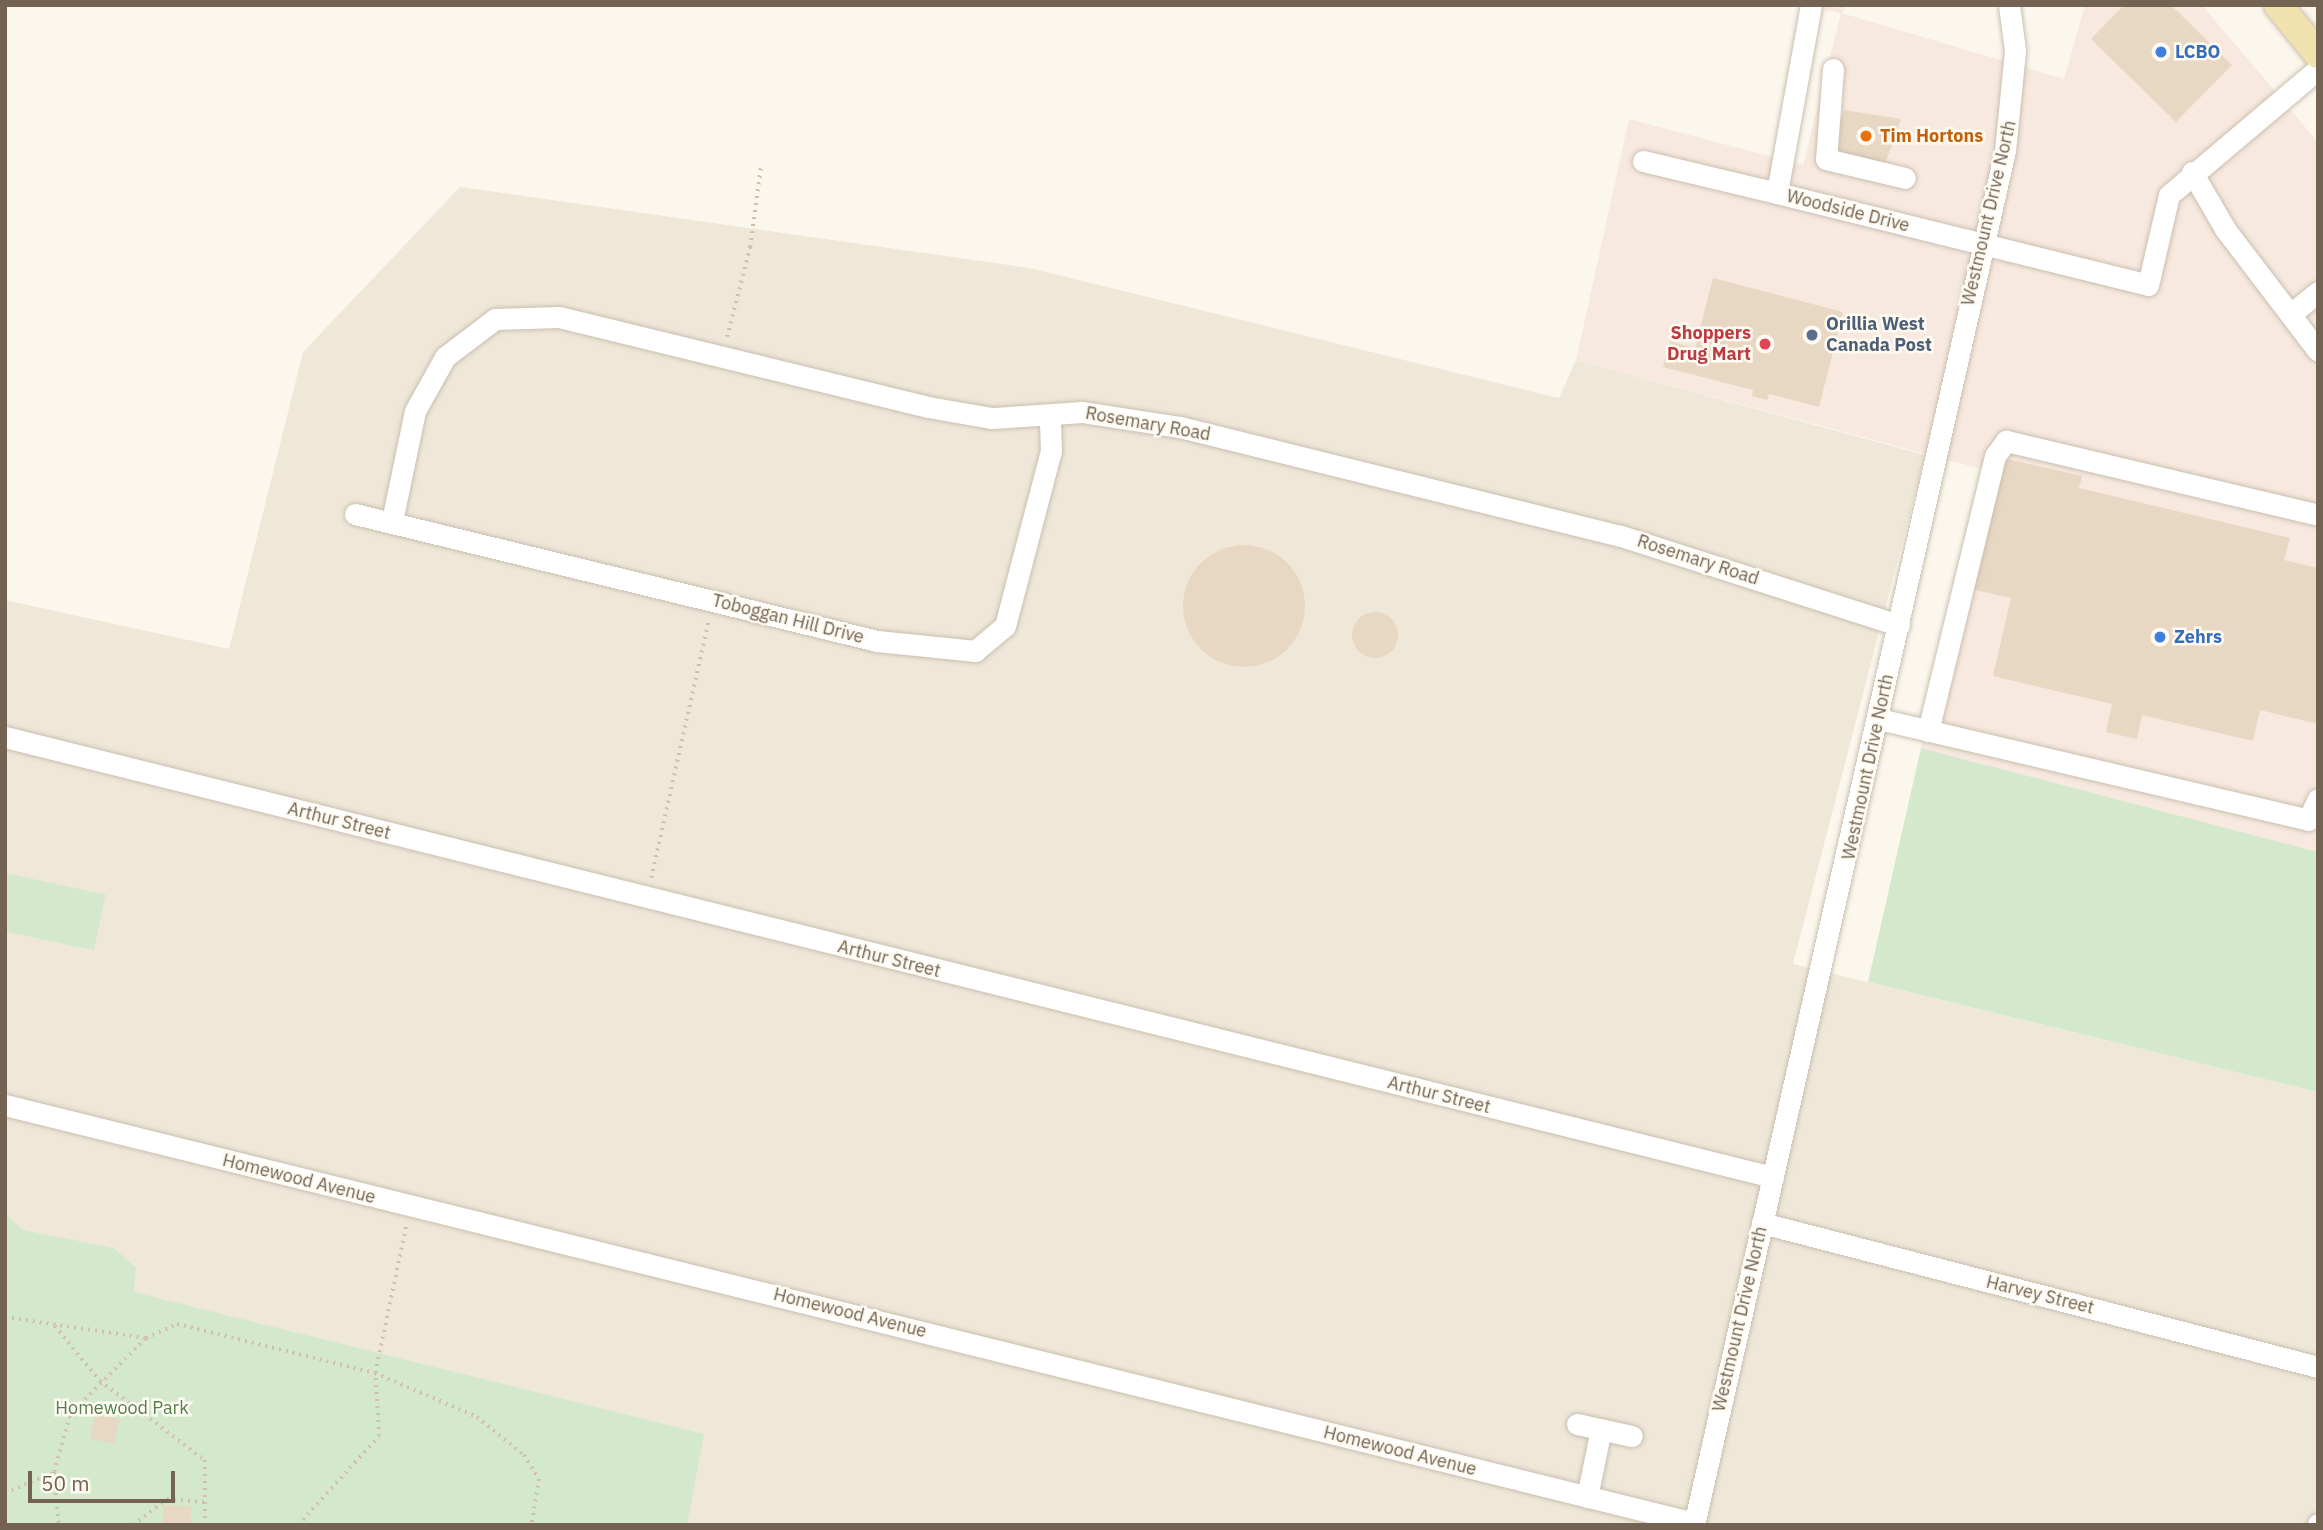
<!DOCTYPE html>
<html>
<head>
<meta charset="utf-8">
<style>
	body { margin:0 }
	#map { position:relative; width:2323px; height:1530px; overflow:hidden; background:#fbf7ed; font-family:"IBM Plex Sans",sans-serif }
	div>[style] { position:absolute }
	.residential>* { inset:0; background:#efe8d9 }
	.commercial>* { inset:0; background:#f7e9df }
	.green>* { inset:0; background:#d4e8cc; transform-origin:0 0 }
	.building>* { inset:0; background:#e8d7c3; transform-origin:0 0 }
	.round { border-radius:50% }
	.path>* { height:3.5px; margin-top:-1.75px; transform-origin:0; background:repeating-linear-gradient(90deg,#d3c0aa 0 2px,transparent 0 7px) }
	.roads { filter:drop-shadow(0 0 2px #cabfb0) drop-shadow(0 0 2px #cabfb0) }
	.minor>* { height:21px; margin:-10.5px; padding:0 10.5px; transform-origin:10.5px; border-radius:10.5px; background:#fff }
	.major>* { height:28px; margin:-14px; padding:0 14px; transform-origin:14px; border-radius:14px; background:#f1e1ae }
	.dots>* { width:19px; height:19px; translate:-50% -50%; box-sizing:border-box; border:4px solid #fefbf3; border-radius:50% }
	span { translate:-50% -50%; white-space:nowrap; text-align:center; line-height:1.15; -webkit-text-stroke:5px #fefbf3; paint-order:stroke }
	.shop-label { font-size:18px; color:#366cbe; font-weight:700 }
	.left { translate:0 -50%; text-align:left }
	.food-label { font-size:18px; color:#c56008; font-weight:700 }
	.street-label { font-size:18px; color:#746352 }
	.service-label { font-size:18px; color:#4e5e75; font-weight:700 }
	.health-label { font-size:18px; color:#be3a42; font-weight:700 }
	.right { translate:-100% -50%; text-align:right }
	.park-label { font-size:18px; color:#557e4e }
	.frame { position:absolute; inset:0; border:7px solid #746352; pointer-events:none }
	.scale { position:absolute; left:28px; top:1471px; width:147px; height:32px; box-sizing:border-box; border:4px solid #746352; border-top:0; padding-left:9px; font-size:21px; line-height:24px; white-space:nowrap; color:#746352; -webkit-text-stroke:5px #fefbf3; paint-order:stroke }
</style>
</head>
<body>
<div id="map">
	<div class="residential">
		<div style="clip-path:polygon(460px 187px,1030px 268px,1559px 398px,1576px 360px,1925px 455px,1793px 964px,2318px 1092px,2318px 1525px,5px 1525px,5px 600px,229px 649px,303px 352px)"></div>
	</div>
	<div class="commercial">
		<div style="clip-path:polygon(1800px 5px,1846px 5px,1842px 13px,2064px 79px,2085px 5px,2202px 5px,2318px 142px,2318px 852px,1921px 748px,1989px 471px,1576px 360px,1629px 119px,1803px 165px,1841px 13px)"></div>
	</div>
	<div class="green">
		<div style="clip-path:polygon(1921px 748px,2318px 852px,2318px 1092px,1868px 982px)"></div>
		<div style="left:5px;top:873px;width:103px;height:57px;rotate:12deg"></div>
		<div style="clip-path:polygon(5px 1214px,23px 1230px,114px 1248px,136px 1268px,134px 1292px,704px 1434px,687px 1525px,5px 1525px)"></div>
	</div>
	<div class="building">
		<div style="clip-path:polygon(2124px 5px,2171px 5px,2232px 65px,2176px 122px,2091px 39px)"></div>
		<div style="clip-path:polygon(1844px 110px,1901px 119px,1884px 167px,1832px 153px)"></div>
		<div style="clip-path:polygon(1713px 278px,1843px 312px,1819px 407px,1769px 394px,1767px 400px,1752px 396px,1753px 390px,1663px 367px,1670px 341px,1695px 348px)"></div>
		<div style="clip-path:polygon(2002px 458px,2082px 476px,2079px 488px,2290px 538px,2284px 560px,2318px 568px,2318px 724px,2260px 710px,2253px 741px,2142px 715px,2137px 739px,2106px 732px,2112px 704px,1993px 676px,2011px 598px,1971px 589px)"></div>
		<div class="round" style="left:1183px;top:545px;width:122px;height:122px"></div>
		<div class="round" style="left:1352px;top:612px;width:46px;height:46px"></div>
		<div style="left:95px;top:1414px;width:25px;height:25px;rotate:12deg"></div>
		<div style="clip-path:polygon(164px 1505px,192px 1507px,190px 1525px,162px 1525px)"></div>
	</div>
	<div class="path">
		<div style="left:727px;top:337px;width:93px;rotate:-75.7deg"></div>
		<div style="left:750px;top:247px;width:83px;rotate:-82.4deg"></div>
		<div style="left:651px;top:878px;width:265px;rotate:-77.4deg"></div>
		<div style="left:5px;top:1317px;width:143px;rotate:8.5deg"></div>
		<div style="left:55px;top:1326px;width:71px;rotate:50.7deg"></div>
		<div style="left:100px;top:1381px;width:131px;rotate:37deg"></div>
		<div style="left:205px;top:1460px;width:65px;rotate:90deg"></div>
		<div style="left:54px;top:1472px;width:53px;rotate:84.6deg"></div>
		<div style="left:5px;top:1493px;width:53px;rotate:-23.2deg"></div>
		<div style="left:54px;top:1472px;width:60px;rotate:-74.6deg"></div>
		<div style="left:70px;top:1414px;width:107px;rotate:-45deg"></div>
		<div style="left:146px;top:1338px;width:34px;rotate:-24deg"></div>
		<div style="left:177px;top:1324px;width:204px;rotate:13.9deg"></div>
		<div style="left:375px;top:1373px;width:111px;rotate:23.3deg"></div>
		<div style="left:477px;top:1417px;width:60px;rotate:39deg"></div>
		<div style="left:524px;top:1455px;width:28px;rotate:58deg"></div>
		<div style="left:539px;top:1479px;width:47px;rotate:98.7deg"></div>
		<div style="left:133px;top:1525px;width:43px;rotate:-37.4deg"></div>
		<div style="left:167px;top:1499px;width:37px;rotate:5deg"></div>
		<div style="left:298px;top:1525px;width:120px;rotate:-47.7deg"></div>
		<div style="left:379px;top:1436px;width:63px;rotate:-93.6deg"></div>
		<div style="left:375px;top:1373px;width:150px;rotate:-78.1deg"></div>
	</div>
	<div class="roads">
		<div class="minor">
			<div style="left:1811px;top:5px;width:191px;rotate:100.3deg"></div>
			<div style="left:1777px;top:193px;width:382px;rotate:13.9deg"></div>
			<div style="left:2148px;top:285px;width:92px;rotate:-76.9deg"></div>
			<div style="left:2169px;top:195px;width:195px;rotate:-40.2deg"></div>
			<div style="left:1833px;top:69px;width:90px;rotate:94.4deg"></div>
			<div style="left:1826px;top:159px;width:81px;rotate:13.5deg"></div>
			<div style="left:1643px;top:161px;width:138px;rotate:13.4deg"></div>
			<div style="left:2192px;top:172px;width:66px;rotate:59.9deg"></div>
			<div style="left:2225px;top:229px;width:153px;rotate:52.7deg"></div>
			<div style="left:2292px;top:313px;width:33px;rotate:-39deg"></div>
			<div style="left:355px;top:514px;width:537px;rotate:13.67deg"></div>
			<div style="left:877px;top:641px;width:99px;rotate:5.8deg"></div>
			<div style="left:975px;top:651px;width:39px;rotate:-40deg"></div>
			<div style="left:1005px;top:626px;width:181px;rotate:-75.3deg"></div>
			<div style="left:1051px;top:451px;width:35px;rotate:-92deg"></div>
			<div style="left:392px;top:521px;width:112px;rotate:-78.2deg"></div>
			<div style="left:415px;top:411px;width:62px;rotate:-60.9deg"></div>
			<div style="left:445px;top:357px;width:63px;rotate:-37.2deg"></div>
			<div style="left:495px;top:319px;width:64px;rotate:-1.8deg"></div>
			<div style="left:559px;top:317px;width:380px;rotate:13.7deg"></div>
			<div style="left:928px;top:407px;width:65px;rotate:9.8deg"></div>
			<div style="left:992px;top:418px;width:90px;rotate:-3.8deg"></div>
			<div style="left:1082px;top:412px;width:99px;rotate:8.7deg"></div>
			<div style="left:1180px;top:427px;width:454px;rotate:13.9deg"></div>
			<div style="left:1621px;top:536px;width:292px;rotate:17.8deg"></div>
			<div style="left:1879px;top:719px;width:441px;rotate:13.2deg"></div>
			<div style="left:2308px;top:820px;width:23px;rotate:-65deg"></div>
			<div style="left:1928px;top:731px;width:283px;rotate:-76.3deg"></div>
			<div style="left:1995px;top:456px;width:19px;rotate:-54deg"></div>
			<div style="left:2006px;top:441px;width:321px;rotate:13.3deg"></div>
			<div style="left:5px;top:737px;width:1822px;rotate:13.98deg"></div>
			<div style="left:5px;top:1105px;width:1740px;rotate:13.9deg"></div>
			<div style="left:1762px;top:1223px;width:574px;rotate:14.52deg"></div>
			<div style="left:1577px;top:1424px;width:56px;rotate:12.3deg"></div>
			<div style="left:1587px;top:1497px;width:69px;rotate:-78.4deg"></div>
			<div style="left:1694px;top:1525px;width:1409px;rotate:-77.25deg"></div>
			<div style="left:2005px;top:151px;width:101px;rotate:-84.3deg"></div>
			<div style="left:2015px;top:50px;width:45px;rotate:-97.6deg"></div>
			<div style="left:2318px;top:1525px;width:1px;rotate:-90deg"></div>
		</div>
		<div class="major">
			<div style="left:2278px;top:5px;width:63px;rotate:50.8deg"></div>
		</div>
	</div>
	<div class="dots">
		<div style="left:2161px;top:52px;background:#3f7fe0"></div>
		<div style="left:1866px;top:136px;background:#e8710a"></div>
		<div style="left:1812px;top:335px;background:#5c6f8a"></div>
		<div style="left:1765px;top:344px;background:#e0444e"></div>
		<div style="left:2160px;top:637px;background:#3f7fe0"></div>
	</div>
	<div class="shop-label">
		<span class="left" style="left:2175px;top:52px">LCBO</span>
		<span class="left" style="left:2174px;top:637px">Zehrs</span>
	</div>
	<div class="food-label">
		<span class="left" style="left:1880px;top:136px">Tim Hortons</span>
	</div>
	<div class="street-label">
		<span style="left:1848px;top:211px;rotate:14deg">Woodside Drive</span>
		<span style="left:1989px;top:213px;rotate:-77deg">Westmount Drive North</span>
		<span style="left:1148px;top:424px;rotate:10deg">Rosemary Road</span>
		<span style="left:1698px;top:560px;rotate:18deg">Rosemary Road</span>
		<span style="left:788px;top:619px;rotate:14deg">Toboggan Hill Drive</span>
		<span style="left:1868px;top:767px;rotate:-78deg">Westmount Drive North</span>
		<span style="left:339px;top:821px;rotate:14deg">Arthur Street</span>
		<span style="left:889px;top:959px;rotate:14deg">Arthur Street</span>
		<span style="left:1439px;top:1095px;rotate:14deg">Arthur Street</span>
		<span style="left:299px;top:1179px;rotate:14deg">Homewood Avenue</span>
		<span style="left:2040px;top:1295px;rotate:14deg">Harvey Street</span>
		<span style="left:850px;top:1313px;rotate:14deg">Homewood Avenue</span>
		<span style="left:1740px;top:1319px;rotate:-77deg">Westmount Drive North</span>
		<span style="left:1400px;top:1451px;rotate:14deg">Homewood Avenue</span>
	</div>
	<div class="service-label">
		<span class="left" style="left:1826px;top:335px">Orillia West<br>Canada Post</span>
	</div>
	<div class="health-label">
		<span class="right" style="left:1751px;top:344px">Shoppers<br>Drug Mart</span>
	</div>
	<div class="park-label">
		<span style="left:122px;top:1408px">Homewood Park</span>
	</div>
	<div class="frame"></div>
	<div class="scale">50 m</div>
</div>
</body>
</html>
